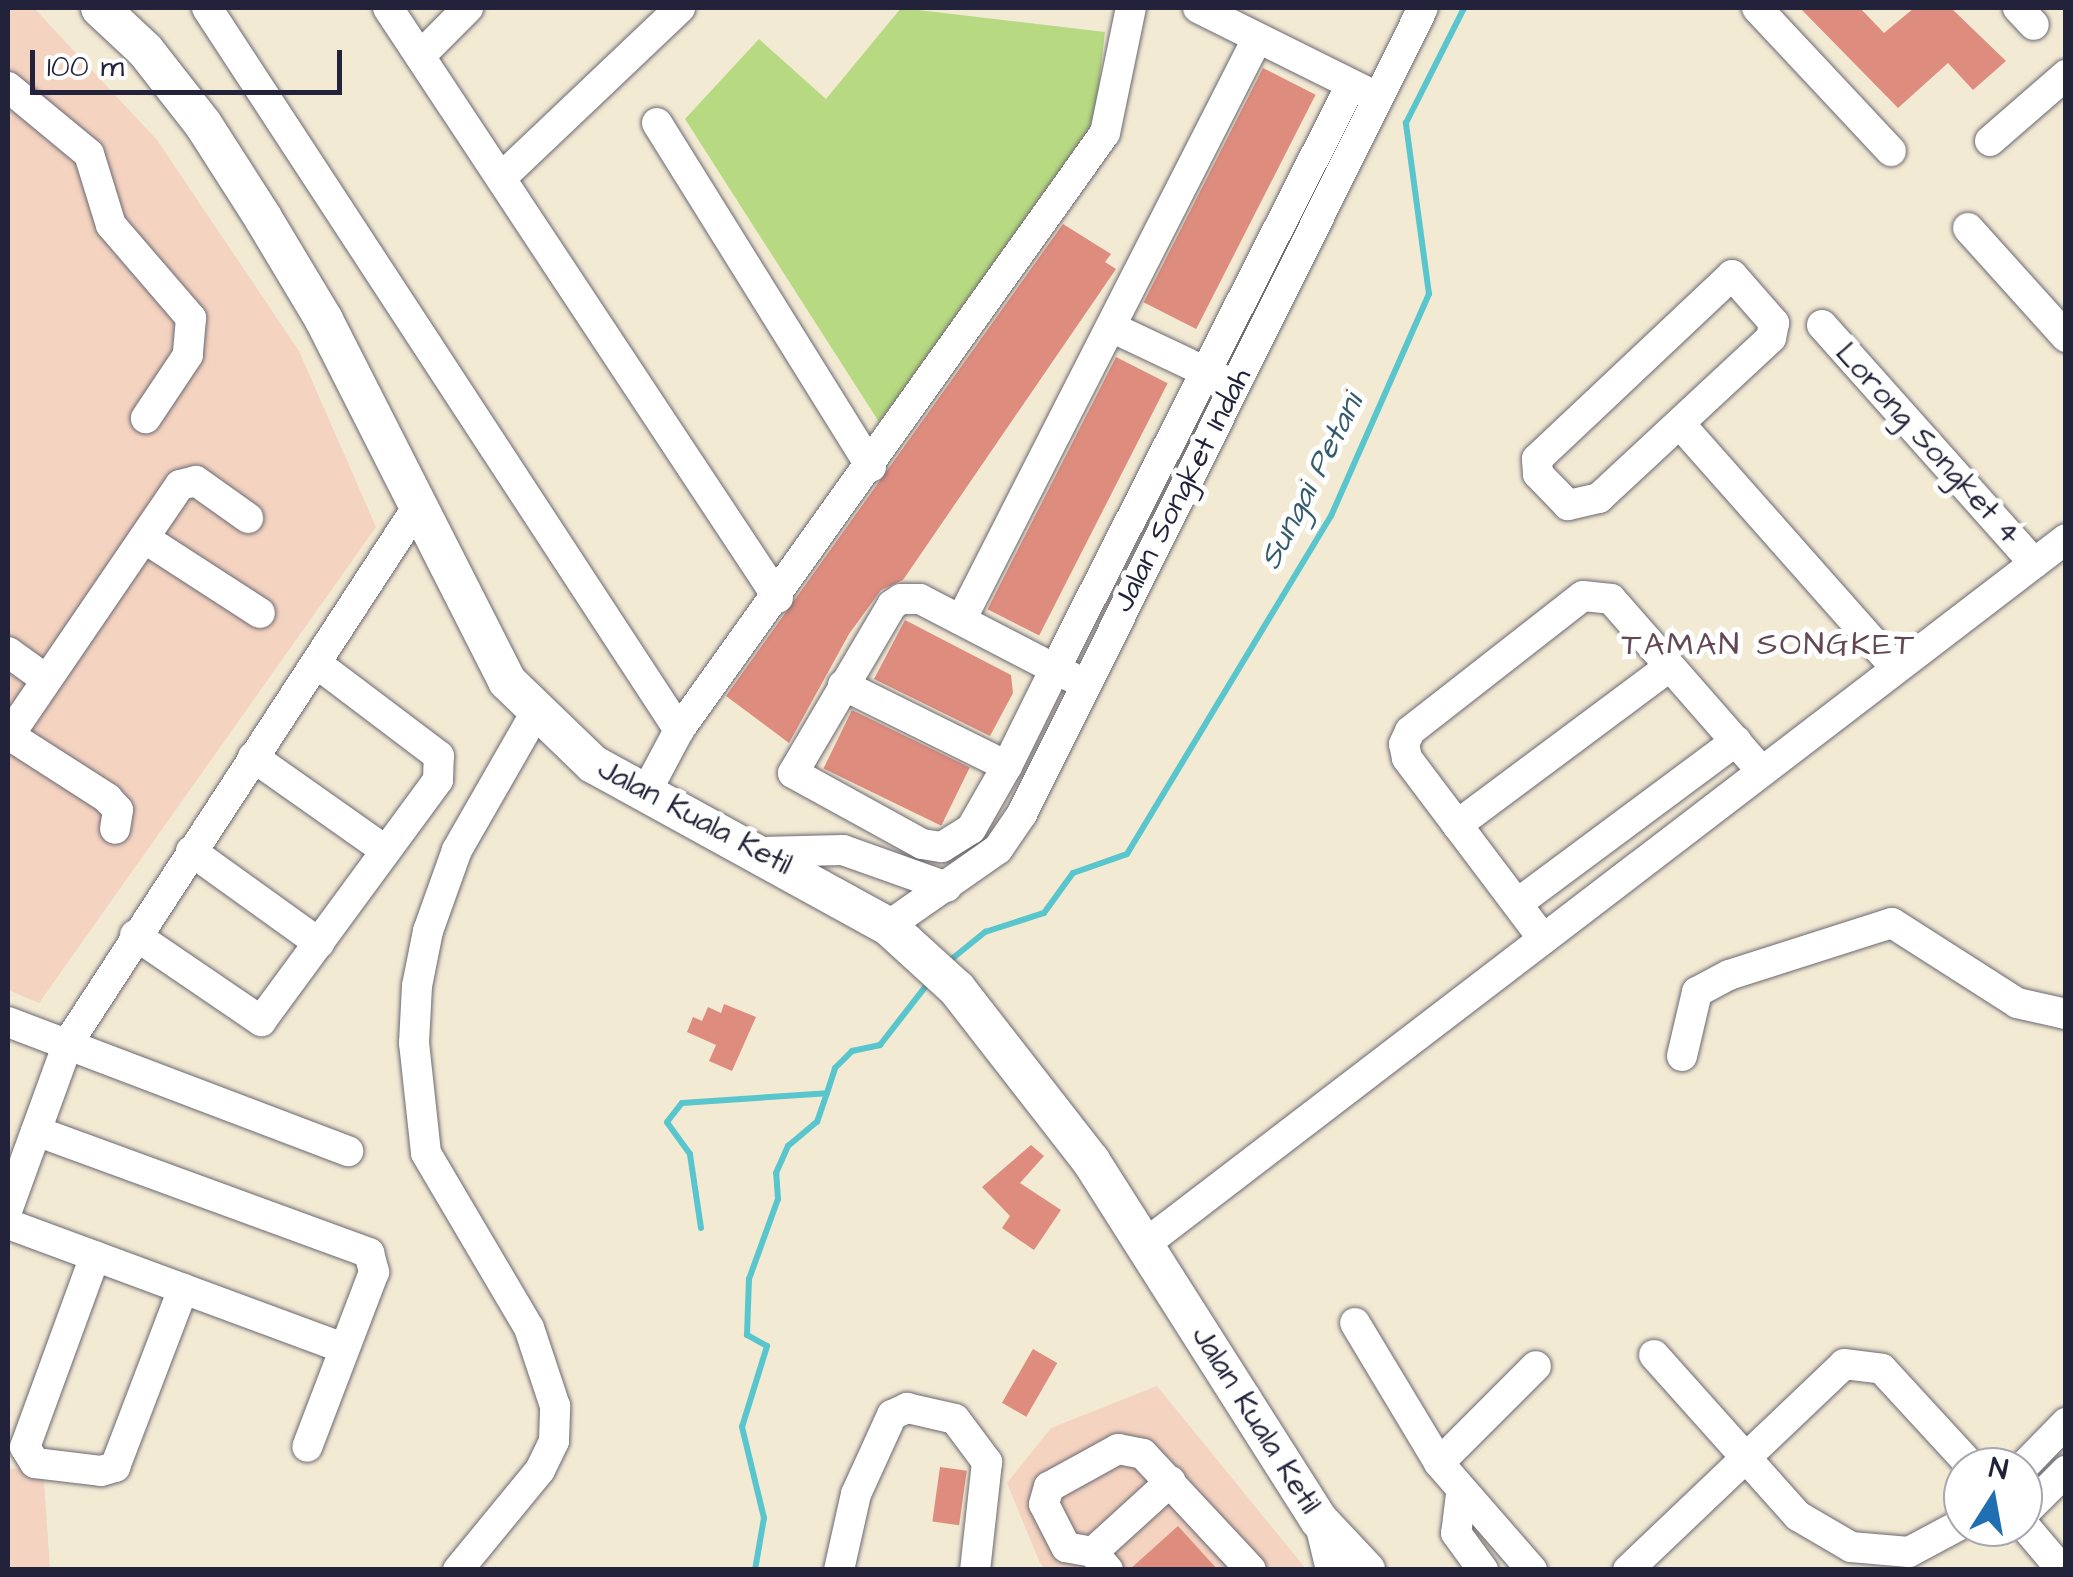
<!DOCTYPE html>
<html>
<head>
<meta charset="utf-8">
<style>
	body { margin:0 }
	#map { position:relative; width:2073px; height:1577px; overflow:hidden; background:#f3ead4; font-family:"Architects Daughter",sans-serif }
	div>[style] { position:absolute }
	.built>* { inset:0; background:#f4d3c0 }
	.green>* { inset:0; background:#b6d981 }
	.stream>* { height:6px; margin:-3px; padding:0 3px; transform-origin:3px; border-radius:3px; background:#59c6ce }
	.building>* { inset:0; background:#dd8c7e; transform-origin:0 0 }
	.roads { filter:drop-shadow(0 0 2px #6b6871) drop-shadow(0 0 2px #6b6871) }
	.minor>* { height:30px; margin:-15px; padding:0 15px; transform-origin:15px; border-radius:15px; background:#fff }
	.major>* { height:38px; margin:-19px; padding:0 19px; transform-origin:19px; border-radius:19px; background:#fff }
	span { translate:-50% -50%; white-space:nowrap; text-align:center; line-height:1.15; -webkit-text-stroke:10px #fff; paint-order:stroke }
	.street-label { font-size:30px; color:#22223b }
	.water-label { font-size:32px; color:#355b6e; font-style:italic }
	.neighbourhood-label { font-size:32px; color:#634752; letter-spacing:2.5px }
	.frame { position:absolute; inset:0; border:10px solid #22223b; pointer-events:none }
	.north { position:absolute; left:1943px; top:1447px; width:100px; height:100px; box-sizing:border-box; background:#fff; border:2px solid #a7a7b1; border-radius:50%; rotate:11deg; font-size:28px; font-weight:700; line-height:40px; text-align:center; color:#22223b }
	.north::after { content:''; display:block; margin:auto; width:35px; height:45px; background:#1f6fb2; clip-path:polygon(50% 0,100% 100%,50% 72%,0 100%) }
	.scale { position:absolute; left:30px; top:50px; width:312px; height:45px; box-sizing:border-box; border:5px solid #22223b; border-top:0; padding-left:12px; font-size:30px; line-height:35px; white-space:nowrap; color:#22223b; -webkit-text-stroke:8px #fff; paint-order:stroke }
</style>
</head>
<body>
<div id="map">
	<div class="built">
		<div style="clip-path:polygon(8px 8px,34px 8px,157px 140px,299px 351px,376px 527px,39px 1003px,8px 990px)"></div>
		<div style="clip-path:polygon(1157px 1386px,1306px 1569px,1045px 1569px,1040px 1563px,1007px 1483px,1051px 1428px)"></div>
		<div style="clip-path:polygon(43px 1467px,50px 1569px,8px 1570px,8px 1469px)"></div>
	</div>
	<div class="green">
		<div style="clip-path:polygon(901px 8px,1105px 32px,1093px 135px,879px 422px,685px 119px,759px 39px,826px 99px)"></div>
	</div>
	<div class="stream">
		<div style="left:948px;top:962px;width:48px;rotate:-39deg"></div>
		<div style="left:985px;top:932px;width:62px;rotate:-17.9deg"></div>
		<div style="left:1044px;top:913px;width:49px;rotate:-54.1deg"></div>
		<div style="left:1073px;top:873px;width:57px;rotate:-19.4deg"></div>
		<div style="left:1127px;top:854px;width:395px;rotate:-58.9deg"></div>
		<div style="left:1331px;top:516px;width:243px;rotate:-66.2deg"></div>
		<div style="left:1429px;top:294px;width:173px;rotate:-97.7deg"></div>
		<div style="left:1406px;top:123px;width:129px;rotate:-63.2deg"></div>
		<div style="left:701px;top:1228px;width:75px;rotate:-98.5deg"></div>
		<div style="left:690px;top:1154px;width:39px;rotate:-126deg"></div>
		<div style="left:667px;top:1122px;width:24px;rotate:-52deg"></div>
		<div style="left:682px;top:1103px;width:145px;rotate:-3.9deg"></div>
		<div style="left:827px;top:1093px;width:26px;rotate:-72deg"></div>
		<div style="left:835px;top:1068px;width:24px;rotate:-45deg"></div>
		<div style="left:852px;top:1051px;width:29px;rotate:-12deg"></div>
		<div style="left:880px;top:1045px;width:80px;rotate:-52.1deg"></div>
		<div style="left:755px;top:1570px;width:53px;rotate:-80.2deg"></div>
		<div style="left:764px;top:1518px;width:94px;rotate:-103.6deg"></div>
		<div style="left:742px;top:1427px;width:85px;rotate:-72.8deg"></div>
		<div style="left:767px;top:1346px;width:23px;rotate:-151deg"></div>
		<div style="left:747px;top:1335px;width:56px;rotate:-88deg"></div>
		<div style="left:749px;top:1279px;width:85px;rotate:-70.1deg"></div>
		<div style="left:778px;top:1199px;width:26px;rotate:-94deg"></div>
		<div style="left:776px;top:1173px;width:30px;rotate:-66deg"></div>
		<div style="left:788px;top:1146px;width:38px;rotate:-40deg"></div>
		<div style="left:817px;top:1122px;width:31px;rotate:-71deg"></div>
	</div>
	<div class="building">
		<div style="clip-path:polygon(1800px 8px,1860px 8px,1884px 33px,1914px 8px,1951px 8px,2006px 61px,1973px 90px,1948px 63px,1898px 108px)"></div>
		<div style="left:1263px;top:68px;width:59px;height:263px;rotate:27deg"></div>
		<div style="clip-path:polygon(1063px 224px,1111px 254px,1105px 262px,1116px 269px,903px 580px,881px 590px,849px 634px,789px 743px,726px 696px)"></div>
		<div style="left:1116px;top:357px;width:58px;height:283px;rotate:27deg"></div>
		<div style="clip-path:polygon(905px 620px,1011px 675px,1013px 693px,990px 736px,874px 679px)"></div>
		<div style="left:852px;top:710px;width:131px;height:65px;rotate:26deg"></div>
		<div style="clip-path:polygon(724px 1004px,756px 1017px,732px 1071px,709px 1061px,716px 1045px,687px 1032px,693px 1017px,702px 1021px,708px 1007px,721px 1013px)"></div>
		<div style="clip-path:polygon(1031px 1145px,1044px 1156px,1020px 1183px,1061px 1210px,1034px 1250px,1002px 1228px,1010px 1216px,982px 1187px)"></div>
		<div style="left:1033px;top:1349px;width:28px;height:62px;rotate:30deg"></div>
		<div style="left:940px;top:1467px;width:27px;height:55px;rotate:8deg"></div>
		<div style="clip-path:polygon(1178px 1526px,1218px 1570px,1129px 1570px)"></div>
	</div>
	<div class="roads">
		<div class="minor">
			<div style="left:207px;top:8px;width:863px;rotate:56.83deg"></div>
			<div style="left:388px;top:8px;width:707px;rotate:56.53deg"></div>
			<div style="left:1198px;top:8px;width:191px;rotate:26.4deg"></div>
			<div style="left:1757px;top:8px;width:196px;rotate:46.9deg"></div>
			<div style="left:2018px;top:8px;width:23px;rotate:47deg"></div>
			<div style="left:420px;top:56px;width:68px;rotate:-45deg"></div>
			<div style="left:8px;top:87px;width:105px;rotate:39.6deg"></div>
			<div style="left:89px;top:154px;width:74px;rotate:72.8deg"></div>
			<div style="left:111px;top:225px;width:123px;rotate:49.3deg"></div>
			<div style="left:191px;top:318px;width:37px;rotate:95deg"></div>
			<div style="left:188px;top:355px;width:76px;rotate:123.7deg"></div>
			<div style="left:657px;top:123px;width:405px;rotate:58.1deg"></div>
			<div style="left:1990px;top:141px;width:101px;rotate:-41deg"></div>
			<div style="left:501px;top:178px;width:247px;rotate:-43.5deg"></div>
			<div style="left:1968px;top:228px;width:147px;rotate:48deg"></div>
			<div style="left:1732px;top:275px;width:64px;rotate:48.8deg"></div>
			<div style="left:1774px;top:323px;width:15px;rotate:101deg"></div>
			<div style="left:1771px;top:338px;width:235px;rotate:137.1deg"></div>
			<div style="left:1599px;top:498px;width:32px;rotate:167deg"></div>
			<div style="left:1568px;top:505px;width:43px;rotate:-134.1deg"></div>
			<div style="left:1538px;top:474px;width:15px;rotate:-94deg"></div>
			<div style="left:1537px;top:459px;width:268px;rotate:-43.3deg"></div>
			<div style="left:1822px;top:325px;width:319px;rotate:48.3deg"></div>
			<div style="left:1111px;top:327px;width:122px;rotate:25.3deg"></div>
			<div style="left:1680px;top:424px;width:326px;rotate:48.5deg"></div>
			<div style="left:144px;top:538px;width:138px;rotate:32.9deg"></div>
			<div style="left:961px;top:620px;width:652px;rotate:-63deg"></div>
			<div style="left:8px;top:652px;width:44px;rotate:35.8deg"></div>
			<div style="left:1085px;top:684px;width:34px;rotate:-153deg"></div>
			<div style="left:1055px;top:669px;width:152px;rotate:-152.6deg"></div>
			<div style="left:920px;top:599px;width:19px;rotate:180deg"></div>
			<div style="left:901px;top:599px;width:11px;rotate:146deg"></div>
			<div style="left:892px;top:605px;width:195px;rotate:120.5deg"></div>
			<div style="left:793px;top:773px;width:147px;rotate:28.8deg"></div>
			<div style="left:922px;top:844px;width:20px;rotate:9deg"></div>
			<div style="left:942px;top:847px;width:34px;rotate:-32deg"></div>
			<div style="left:971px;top:829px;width:73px;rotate:-60.3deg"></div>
			<div style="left:1007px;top:766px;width:108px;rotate:-63.7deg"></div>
			<div style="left:1055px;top:669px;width:655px;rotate:-63.12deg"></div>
			<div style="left:843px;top:685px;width:183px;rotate:26.3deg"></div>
			<div style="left:9px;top:735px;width:117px;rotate:32.7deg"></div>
			<div style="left:107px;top:798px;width:16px;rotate:47deg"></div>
			<div style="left:118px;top:810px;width:19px;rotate:99deg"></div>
			<div style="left:8px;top:737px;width:305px;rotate:-55.7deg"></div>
			<div style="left:180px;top:485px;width:16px;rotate:-14deg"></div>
			<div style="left:196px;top:481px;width:64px;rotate:35.4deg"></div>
			<div style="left:253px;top:757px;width:161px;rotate:35.2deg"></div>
			<div style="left:645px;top:794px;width:72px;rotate:-62deg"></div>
			<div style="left:679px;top:730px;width:733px;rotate:-54.49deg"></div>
			<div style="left:1105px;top:133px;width:128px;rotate:-78.3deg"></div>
			<div style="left:1457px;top:825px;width:264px;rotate:-36.7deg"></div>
			<div style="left:191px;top:851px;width:158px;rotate:35.7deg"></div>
			<div style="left:761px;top:852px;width:82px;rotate:-1.4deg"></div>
			<div style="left:843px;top:850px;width:110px;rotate:19.6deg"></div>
			<div style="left:1518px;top:903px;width:272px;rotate:-36.6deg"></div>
			<div style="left:888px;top:926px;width:134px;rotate:-35deg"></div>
			<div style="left:998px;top:849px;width:42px;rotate:-55.6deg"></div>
			<div style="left:1022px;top:814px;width:900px;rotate:-63.55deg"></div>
			<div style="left:135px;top:935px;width:153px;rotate:34.3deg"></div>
			<div style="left:261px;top:1021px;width:299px;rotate:-53.7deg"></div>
			<div style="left:438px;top:780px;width:24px;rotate:-88deg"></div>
			<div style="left:439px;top:756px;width:154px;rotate:-142.9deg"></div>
			<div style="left:1541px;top:936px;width:223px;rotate:-127deg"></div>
			<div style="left:1407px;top:758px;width:14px;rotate:-102deg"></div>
			<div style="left:1404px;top:744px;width:14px;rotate:-65deg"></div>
			<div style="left:1410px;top:731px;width:219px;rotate:-38deg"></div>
			<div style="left:1583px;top:596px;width:28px;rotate:6deg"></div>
			<div style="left:1611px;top:599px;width:226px;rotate:48.8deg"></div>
			<div style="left:8px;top:1022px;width:364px;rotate:20.8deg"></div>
			<div style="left:1682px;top:1056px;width:66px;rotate:-76.8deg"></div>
			<div style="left:1697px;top:992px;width:36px;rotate:-28deg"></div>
			<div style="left:1729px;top:975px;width:171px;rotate:-17.7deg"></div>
			<div style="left:1892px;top:923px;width:148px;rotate:32.6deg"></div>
			<div style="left:2017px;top:1003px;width:50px;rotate:12.7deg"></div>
			<div style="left:36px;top:1131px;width:355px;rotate:20.1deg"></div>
			<div style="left:369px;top:1253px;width:20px;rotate:75deg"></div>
			<div style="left:374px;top:1272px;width:187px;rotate:110.9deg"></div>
			<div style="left:8px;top:1208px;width:176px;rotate:-70deg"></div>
			<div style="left:68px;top:1043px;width:645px;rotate:-56.9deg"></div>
			<div style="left:8px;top:1224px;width:358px;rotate:20.3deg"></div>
			<div style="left:1145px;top:1244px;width:1160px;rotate:-37.43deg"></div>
			<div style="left:95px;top:1256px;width:203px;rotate:110.1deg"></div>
			<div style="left:25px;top:1447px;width:19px;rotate:58deg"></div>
			<div style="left:35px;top:1463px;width:66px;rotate:6.9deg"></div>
			<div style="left:101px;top:1471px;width:15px;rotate:-16deg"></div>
			<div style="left:115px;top:1467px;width:191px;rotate:-69.1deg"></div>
			<div style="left:1355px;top:1323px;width:163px;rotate:59deg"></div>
			<div style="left:1439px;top:1463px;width:142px;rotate:49deg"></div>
			<div style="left:1654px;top:1355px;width:216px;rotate:48.2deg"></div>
			<div style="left:1798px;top:1516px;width:61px;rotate:30.3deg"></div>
			<div style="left:1851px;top:1547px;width:58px;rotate:4.9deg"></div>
			<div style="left:1909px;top:1552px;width:61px;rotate:-28.2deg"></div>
			<div style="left:1439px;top:1463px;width:137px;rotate:-45deg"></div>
			<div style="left:2023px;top:1467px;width:62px;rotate:-45.7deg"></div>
			<div style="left:1461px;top:1494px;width:39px;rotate:97deg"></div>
			<div style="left:1456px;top:1533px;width:46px;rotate:53.9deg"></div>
			<div style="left:2023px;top:1514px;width:61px;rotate:-45deg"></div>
			<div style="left:1319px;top:1520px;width:51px;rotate:76.5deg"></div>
			<div style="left:2023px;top:1524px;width:60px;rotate:49.7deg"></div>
			<div style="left:1093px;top:1552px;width:27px;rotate:-170deg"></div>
			<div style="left:1066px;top:1547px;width:48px;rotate:-117.1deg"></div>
			<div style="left:1044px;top:1504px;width:18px;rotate:-74deg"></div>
			<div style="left:1049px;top:1487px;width:79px;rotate:-28.8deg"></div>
			<div style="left:1118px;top:1449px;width:25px;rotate:11deg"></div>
			<div style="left:1143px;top:1454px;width:158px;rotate:47deg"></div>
			<div style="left:458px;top:1570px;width:129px;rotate:-50.6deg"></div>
			<div style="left:540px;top:1470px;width:32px;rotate:-64deg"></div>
			<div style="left:554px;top:1441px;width:35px;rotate:-88deg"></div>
			<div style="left:555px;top:1406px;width:82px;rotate:-108.4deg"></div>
			<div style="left:529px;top:1328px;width:203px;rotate:-120.5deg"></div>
			<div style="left:426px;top:1153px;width:111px;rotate:-96.2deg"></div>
			<div style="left:414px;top:1043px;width:57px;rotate:-87deg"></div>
			<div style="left:417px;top:986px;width:56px;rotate:-78.7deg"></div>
			<div style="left:428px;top:931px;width:86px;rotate:-70.3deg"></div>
			<div style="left:457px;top:850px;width:157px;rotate:-60.2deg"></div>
			<div style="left:839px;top:1570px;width:78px;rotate:-77.4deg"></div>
			<div style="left:856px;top:1494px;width:87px;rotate:-65.5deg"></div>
			<div style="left:892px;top:1415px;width:17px;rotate:-25deg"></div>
			<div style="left:907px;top:1408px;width:49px;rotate:12.9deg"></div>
			<div style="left:955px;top:1419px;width:54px;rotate:53.3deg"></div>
			<div style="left:987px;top:1462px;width:109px;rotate:96.3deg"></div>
			<div style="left:1108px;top:1570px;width:23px;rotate:-130deg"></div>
			<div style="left:1093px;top:1552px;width:105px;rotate:-42.3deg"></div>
			<div style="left:1628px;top:1570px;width:298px;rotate:-43.6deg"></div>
			<div style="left:1844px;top:1364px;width:38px;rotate:7deg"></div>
			<div style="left:1882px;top:1369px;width:133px;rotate:47.4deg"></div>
		</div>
		<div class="major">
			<div style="left:100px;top:8px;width:62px;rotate:43deg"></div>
			<div style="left:145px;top:50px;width:94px;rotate:51.9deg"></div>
			<div style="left:203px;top:124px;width:112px;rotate:57.4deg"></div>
			<div style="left:263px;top:218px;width:119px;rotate:59.1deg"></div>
			<div style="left:324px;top:320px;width:405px;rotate:63.1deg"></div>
			<div style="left:507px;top:681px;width:120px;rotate:44deg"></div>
			<div style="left:593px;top:764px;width:337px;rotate:28.8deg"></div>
			<div style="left:888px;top:926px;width:93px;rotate:42.4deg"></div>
			<div style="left:957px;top:989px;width:218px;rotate:52.1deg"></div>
			<div style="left:1091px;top:1161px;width:425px;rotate:57.6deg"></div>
			<div style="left:1319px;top:1520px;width:69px;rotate:46.8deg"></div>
		</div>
	</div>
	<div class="street-label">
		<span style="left:1928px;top:444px;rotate:48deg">Lorong Songket 4</span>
		<span style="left:1182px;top:490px;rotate:-63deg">Jalan Songket Indah</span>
		<span style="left:695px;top:817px;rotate:28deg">Jalan Kuala Ketil</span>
		<span style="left:1256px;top:1420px;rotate:58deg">Jalan Kuala Ketil</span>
	</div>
	<div class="water-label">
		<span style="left:1312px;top:482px;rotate:-63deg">Sungai Petani</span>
	</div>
	<div class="neighbourhood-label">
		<span style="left:1769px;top:645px">TAMAN SONGKET</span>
	</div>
	<div class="frame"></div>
	<div class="north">N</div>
	<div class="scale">100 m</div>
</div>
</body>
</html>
